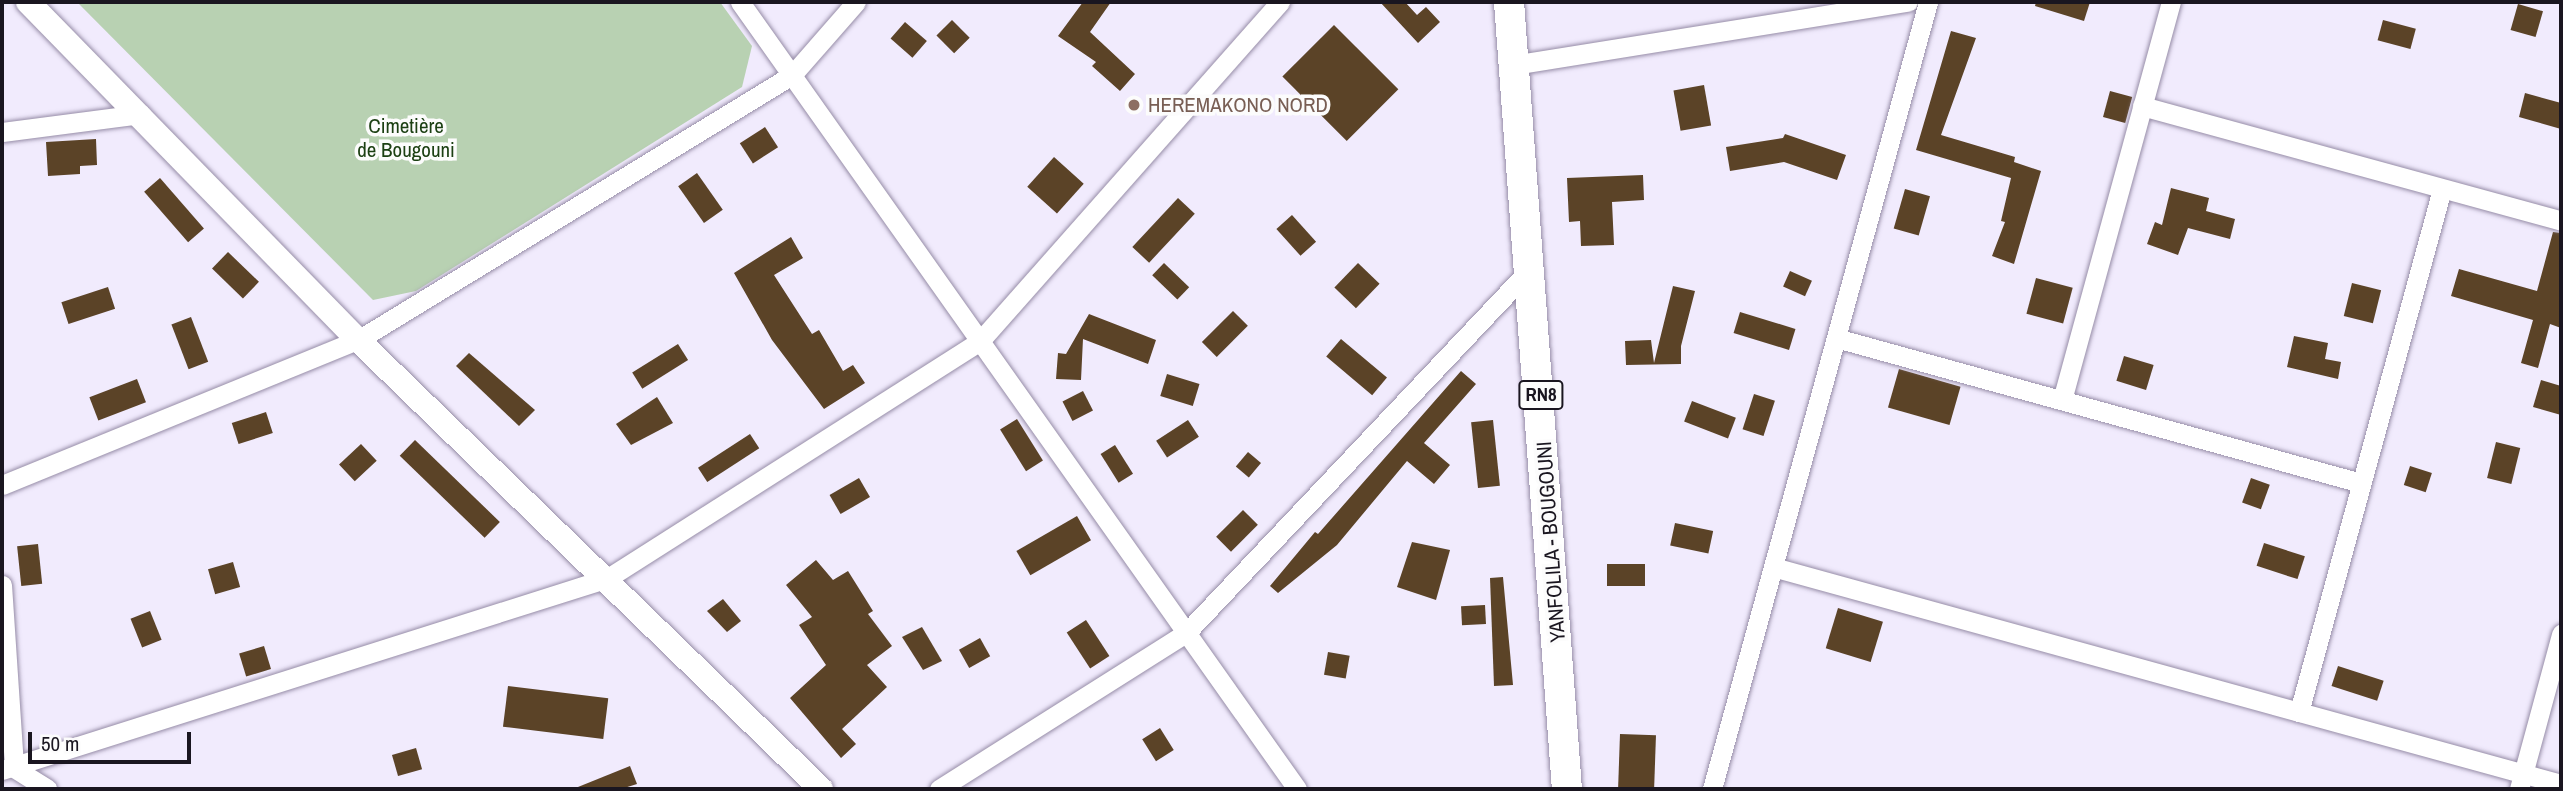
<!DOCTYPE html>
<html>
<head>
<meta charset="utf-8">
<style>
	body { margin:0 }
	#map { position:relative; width:2563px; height:791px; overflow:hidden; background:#f1ebfd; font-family:"Archivo Narrow",sans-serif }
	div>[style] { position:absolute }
	.green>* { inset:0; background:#b8d1b2 }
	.building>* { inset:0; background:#5b4327; transform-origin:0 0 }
	.roads { filter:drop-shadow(0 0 2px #968ca7) drop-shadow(0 0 2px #968ca7) }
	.minor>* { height:19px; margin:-9.5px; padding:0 9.5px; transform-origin:9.5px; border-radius:9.5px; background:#fff }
	.tertiary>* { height:24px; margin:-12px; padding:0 12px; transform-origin:12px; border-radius:12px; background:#fff }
	.primary>* { height:30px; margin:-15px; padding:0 15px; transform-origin:15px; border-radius:15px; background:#fff }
	.dots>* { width:19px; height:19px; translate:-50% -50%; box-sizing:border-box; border:4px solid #fcfcfc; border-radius:50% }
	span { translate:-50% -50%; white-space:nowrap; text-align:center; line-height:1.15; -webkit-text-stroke:7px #fcfcfc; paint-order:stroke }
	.shield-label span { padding:2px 5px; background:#fcfcfc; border:2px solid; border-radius:5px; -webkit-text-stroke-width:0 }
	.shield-label { font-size:19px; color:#1a1620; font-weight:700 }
	.education-label { font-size:21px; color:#785e54 }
	.left { translate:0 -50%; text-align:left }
	.park-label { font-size:21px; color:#1c4013 }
	.street-label { font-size:21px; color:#1a1620 }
	.frame { position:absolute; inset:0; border:4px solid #1a1620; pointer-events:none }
	.scale { position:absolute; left:28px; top:732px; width:163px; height:32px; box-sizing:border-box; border:4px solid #1a1620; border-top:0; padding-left:9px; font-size:21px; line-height:24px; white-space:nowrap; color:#1a1620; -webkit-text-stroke:5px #fcfcfc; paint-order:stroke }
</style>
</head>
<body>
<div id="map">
	<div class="green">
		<div style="clip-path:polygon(77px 2px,720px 2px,752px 46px,742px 87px,416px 291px,373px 300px)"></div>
	</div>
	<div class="building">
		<div style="clip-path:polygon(1083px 2px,1111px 2px,1090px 32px,1135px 74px,1120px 91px,1092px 66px,1096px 62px,1058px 36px)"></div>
		<div style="clip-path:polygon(1380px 2px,1405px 2px,1417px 15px,1426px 7px,1440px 22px,1418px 43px)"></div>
		<div style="clip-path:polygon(2036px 2px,2090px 2px,2084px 21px,2035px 6px)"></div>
		<div style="left:2518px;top:4px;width:26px;height:27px;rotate:16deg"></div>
		<div style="left:952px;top:20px;width:25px;height:22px;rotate:45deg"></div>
		<div style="left:2383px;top:20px;width:34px;height:21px;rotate:15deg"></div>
		<div style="left:905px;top:22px;width:29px;height:22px;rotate:41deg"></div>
		<div style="left:1334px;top:25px;width:91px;height:73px;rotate:45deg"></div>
		<div style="clip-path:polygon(1951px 31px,1976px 38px,1941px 135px,2015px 157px,2014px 162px,2041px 171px,2014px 264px,1992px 256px,2005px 222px,2001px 221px,2011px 178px,1916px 150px)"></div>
		<div style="left:1704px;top:85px;width:41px;height:31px;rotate:80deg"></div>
		<div style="left:2110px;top:91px;width:23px;height:27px;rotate:15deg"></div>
		<div style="clip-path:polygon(2525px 93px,2561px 103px,2561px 129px,2519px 117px)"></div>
		<div style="left:765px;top:127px;width:24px;height:30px;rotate:57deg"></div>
		<div style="clip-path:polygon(1785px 134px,1846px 155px,1837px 180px,1784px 162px,1730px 171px,1726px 147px,1783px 138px)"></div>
		<div style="clip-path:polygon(96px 139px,97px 165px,80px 166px,80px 174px,48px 176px,46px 142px)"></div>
		<div style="left:1054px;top:157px;width:40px;height:40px;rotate:42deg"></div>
		<div style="left:697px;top:173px;width:45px;height:23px;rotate:55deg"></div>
		<div style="clip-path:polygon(1643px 175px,1644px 200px,1612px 202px,1614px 245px,1581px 246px,1580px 221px,1569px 222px,1567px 178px)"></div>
		<div style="left:160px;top:178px;width:67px;height:21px;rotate:49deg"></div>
		<div style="clip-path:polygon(2171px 188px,2209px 198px,2206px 211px,2235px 219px,2230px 239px,2188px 228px,2178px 255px,2147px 244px,2155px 222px,2162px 225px)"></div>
		<div style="left:1905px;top:189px;width:26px;height:41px;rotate:16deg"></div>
		<div style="left:1178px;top:198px;width:23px;height:67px;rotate:43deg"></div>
		<div style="left:1292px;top:215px;width:36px;height:21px;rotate:48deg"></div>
		<div style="clip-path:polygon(2553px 232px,2561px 233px,2561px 328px,2550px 324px,2538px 368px,2521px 363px,2533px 320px,2451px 296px,2459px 269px,2537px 291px)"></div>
		<div style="clip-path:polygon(791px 237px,803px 258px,774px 275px,812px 334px,819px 330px,843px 371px,853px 365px,865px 383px,824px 409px,772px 340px,734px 273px)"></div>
		<div style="left:228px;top:252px;width:43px;height:23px;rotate:44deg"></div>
		<div style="left:1164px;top:263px;width:35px;height:17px;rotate:44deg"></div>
		<div style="left:1358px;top:263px;width:30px;height:34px;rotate:44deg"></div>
		<div style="left:1790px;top:271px;width:24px;height:17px;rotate:24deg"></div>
		<div style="left:2036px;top:278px;width:38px;height:37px;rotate:15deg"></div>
		<div style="left:2352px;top:283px;width:30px;height:34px;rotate:14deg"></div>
		<div style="clip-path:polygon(1673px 286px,1695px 291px,1681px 346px,1681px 364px,1626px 365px,1625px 341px,1651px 340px,1654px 363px)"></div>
		<div style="left:108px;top:287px;width:23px;height:49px;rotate:72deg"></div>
		<div style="left:1233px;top:311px;width:21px;height:44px;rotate:45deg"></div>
		<div style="left:1740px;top:312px;width:58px;height:22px;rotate:17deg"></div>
		<div style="clip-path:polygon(1089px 314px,1156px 340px,1148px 364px,1083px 339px,1081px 380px,1056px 379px,1058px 353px,1066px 354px)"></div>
		<div style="left:191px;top:317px;width:48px;height:21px;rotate:69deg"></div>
		<div style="clip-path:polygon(2294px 336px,2328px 343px,2325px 359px,2341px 362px,2338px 379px,2287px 367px)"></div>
		<div style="left:1341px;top:339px;width:60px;height:23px;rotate:40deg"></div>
		<div style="left:678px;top:344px;width:19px;height:54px;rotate:58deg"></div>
		<div style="clip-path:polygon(469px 353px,535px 410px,519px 426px,456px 366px)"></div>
		<div style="left:2124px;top:356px;width:31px;height:26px;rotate:17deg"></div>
		<div style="left:1899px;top:369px;width:64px;height:40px;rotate:16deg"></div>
		<div style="clip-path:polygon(1461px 371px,1476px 384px,1424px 443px,1450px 465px,1434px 484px,1407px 461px,1337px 545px,1278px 593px,1270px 586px,1315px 532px,1318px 534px)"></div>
		<div style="left:1167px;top:374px;width:34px;height:23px;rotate:17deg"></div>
		<div style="left:137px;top:379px;width:25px;height:51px;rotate:69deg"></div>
		<div style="clip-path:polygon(2541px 380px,2561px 386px,2561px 415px,2533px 407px)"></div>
		<div style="left:1083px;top:391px;width:22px;height:23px;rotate:63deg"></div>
		<div style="left:1754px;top:394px;width:22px;height:37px;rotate:18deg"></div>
		<div style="clip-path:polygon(657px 397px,673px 423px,631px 445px,616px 424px)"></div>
		<div style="left:1692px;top:401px;width:47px;height:22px;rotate:21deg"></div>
		<div style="left:266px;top:412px;width:22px;height:36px;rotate:72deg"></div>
		<div style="left:1017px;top:419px;width:49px;height:20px;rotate:58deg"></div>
		<div style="left:1188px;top:420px;width:20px;height:38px;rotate:57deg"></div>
		<div style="left:1493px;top:420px;width:66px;height:22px;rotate:84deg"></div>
		<div style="left:750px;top:434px;width:17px;height:62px;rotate:57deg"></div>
		<div style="left:415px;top:440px;width:118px;height:22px;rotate:44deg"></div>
		<div style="left:2496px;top:442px;width:25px;height:37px;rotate:14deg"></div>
		<div style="left:361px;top:444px;width:23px;height:30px;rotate:47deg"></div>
		<div style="left:1115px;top:445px;width:34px;height:17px;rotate:58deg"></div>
		<div style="left:1248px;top:452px;width:17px;height:19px;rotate:40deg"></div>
		<div style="left:2410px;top:466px;width:23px;height:20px;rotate:18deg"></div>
		<div style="left:859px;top:478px;width:22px;height:34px;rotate:60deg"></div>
		<div style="left:2251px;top:478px;width:20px;height:26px;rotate:20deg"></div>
		<div style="left:1243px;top:510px;width:21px;height:38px;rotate:45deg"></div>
		<div style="left:1077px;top:516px;width:28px;height:70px;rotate:60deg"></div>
		<div style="left:1675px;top:523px;width:39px;height:23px;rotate:12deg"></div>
		<div style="clip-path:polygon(1412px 542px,1450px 550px,1436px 600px,1397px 587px)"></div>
		<div style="left:2264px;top:543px;width:43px;height:24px;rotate:18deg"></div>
		<div style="left:38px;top:544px;width:40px;height:21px;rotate:84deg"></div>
		<div style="clip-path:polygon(816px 560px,833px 580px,848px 571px,873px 611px,868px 614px,892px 646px,867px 665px,887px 687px,842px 729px,856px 744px,841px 758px,790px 698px,826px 665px,799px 625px,812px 617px,786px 585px)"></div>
		<div style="left:233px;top:562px;width:26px;height:26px;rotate:74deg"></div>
		<div style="left:1645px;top:564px;width:22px;height:38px;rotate:90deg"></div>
		<div style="clip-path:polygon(1503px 577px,1513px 685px,1494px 686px,1490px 578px)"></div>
		<div style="clip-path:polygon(723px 599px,741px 621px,727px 632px,707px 611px)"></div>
		<div style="left:1485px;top:605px;width:19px;height:24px;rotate:87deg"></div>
		<div style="left:1838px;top:608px;width:47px;height:42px;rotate:17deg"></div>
		<div style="left:150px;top:611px;width:31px;height:21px;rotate:68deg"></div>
		<div style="left:1086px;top:620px;width:43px;height:23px;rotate:57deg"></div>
		<div style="clip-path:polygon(922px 627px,942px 661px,923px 670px,902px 637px)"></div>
		<div style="left:980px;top:638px;width:21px;height:24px;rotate:61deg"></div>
		<div style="left:264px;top:646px;width:24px;height:26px;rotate:73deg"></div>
		<div style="left:1328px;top:652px;width:22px;height:23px;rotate:10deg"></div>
		<div style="left:2338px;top:666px;width:48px;height:21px;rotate:18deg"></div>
		<div style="left:508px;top:686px;width:101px;height:41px;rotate:7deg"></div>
		<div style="left:1160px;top:728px;width:26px;height:21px;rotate:58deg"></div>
		<div style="left:1620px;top:734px;width:36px;height:55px;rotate:2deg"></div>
		<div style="left:416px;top:748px;width:22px;height:25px;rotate:74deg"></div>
		<div style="clip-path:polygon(630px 766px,637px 784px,621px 789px,573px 789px)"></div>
	</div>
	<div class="roads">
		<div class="minor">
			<div style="left:740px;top:2px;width:964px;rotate:54.71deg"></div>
			<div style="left:1513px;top:65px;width:400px;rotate:-9.1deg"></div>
			<div style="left:2142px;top:106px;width:434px;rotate:15.3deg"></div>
			<div style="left:2px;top:132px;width:140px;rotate:-7.4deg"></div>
			<div style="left:1836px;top:338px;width:545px;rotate:15.44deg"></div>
			<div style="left:2062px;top:400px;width:413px;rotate:-74.7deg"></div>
			<div style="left:2px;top:485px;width:384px;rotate:-22.2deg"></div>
			<div style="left:358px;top:340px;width:509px;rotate:-31.41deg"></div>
			<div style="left:792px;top:75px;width:97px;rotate:-48.8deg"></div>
			<div style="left:1773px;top:567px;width:817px;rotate:15.4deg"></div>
			<div style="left:2px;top:585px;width:183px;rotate:86.2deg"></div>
			<div style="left:14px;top:768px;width:39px;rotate:32deg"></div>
			<div style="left:2299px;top:712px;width:542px;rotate:-74.71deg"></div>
			<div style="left:2px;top:770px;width:636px;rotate:-17.58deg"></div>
			<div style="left:608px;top:578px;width:441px;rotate:-32.5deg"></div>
			<div style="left:980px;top:341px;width:453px;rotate:-48.5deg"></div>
			<div style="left:939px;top:789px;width:292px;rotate:-32.3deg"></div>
			<div style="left:1186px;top:633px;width:504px;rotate:-46.61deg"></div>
			<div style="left:1712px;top:789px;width:816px;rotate:-74.65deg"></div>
			<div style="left:2519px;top:789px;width:161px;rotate:-74.8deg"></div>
		</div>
		<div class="tertiary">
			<div style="left:28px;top:2px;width:472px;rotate:45.7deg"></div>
			<div style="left:358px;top:340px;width:645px;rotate:44.12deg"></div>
		</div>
		<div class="primary">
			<div style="left:1509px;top:2px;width:789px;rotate:85.79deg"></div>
		</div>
	</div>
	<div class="dots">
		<div style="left:1134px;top:105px;background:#8d6e63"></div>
	</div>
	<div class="shield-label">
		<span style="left:1541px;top:395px">RN8</span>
	</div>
	<div class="education-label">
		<span class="left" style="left:1148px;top:105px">HEREMAKONO NORD</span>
	</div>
	<div class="park-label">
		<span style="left:406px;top:138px">Cimetière<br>de Bougouni</span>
	</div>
	<div class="street-label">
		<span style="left:1551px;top:542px;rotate:-94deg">YANFOLILA - BOUGOUNI</span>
	</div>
	<div class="frame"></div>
	<div class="scale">50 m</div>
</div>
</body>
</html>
